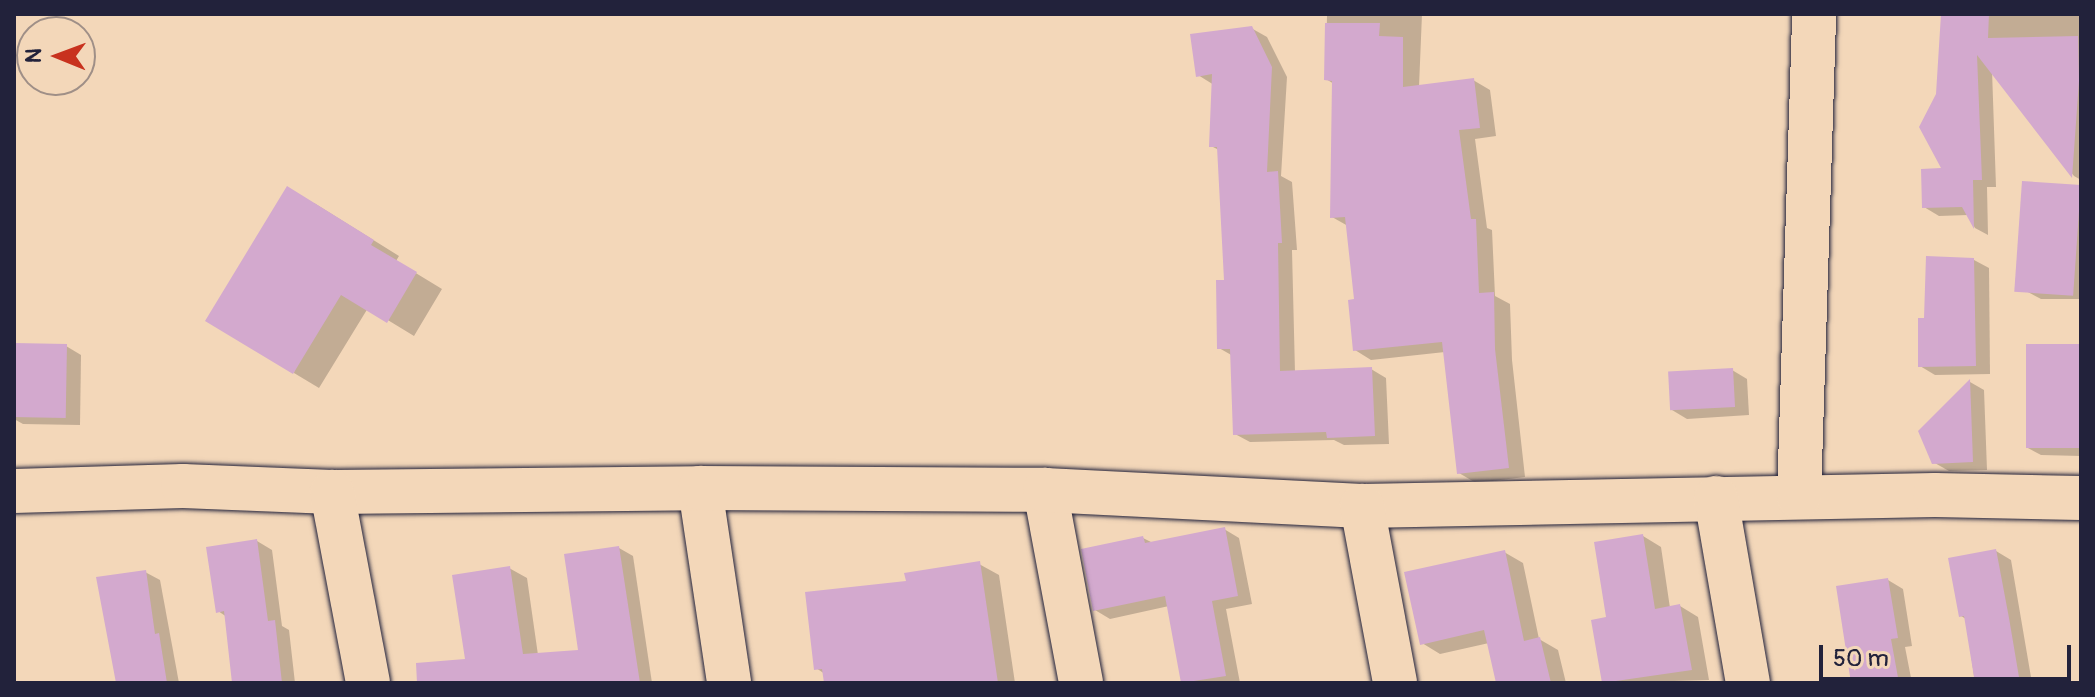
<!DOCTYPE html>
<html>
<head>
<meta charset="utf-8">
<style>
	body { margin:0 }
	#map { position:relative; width:2095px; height:697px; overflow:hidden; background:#f3d7b9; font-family:Pangolin,sans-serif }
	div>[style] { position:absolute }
	.shadow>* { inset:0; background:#0003 }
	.building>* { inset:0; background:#d3a9ce; transform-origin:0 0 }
	.roads { filter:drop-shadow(0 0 2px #22223b) drop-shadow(0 0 2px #22223b) }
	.minor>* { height:44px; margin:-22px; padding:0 22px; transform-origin:22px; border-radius:22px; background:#f3d7b9 }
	span { translate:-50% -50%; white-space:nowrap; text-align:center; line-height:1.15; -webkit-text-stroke:8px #f3d7b9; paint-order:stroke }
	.frame { position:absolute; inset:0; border:16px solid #22223b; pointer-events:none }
	.north { position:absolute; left:16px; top:16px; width:80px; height:80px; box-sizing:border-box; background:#f3d7b9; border:2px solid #9f8f87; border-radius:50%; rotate:271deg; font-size:22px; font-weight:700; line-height:32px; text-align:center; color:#22223b }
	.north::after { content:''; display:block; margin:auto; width:28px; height:36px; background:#c8321e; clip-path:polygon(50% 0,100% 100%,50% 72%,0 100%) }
	.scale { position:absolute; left:1819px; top:645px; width:252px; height:36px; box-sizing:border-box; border:4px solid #22223b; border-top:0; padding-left:10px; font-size:24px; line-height:28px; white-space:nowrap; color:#22223b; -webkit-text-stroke:6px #f3d7b9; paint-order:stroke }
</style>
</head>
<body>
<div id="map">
	<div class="shadow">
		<div style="clip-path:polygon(1327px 14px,1422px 14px,1419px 87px,1473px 80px,1490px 90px,1496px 136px,1475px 139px,1487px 228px,1492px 230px,1495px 296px,1510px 304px,1512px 360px,1525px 477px,1476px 483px,1459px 473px,1445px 352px,1371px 360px,1355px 350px,1357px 301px,1348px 226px,1332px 217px,1334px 84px,1326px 79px)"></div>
		<div style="clip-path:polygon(1943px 14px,2081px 14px,2081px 180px,2074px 176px,1992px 70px,1996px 187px,1987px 187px,1988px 235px,1975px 228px,1968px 215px,1939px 216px,1924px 207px,1944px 170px,1938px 95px)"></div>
		<div style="clip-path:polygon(1251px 28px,1267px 37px,1287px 77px,1281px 176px,1292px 182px,1297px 250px,1292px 250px,1295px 372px,1371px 369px,1386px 378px,1389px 444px,1344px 445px,1334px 440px,1250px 442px,1235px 434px,1233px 356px,1219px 348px,1226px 282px,1219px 150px,1211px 146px,1214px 85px,1198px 75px)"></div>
		<div style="clip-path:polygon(2081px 187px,2081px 299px,2041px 299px,2026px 291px)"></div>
		<div style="clip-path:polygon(314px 203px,399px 256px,396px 261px,442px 289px,414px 336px,368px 308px,319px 388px,294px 373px)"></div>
		<div style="clip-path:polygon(1974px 260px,1989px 268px,1990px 374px,1935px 375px,1920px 366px,1926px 320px)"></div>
		<div style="clip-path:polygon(14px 345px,66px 346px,81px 355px,80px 425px,23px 424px,14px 419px)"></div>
		<div style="clip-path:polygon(2079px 346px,2081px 456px,2041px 455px,2026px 447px)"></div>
		<div style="clip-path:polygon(1732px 370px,1747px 379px,1749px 415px,1687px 419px,1672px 410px)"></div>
		<div style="clip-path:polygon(1970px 382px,1984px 390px,1987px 470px,1949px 471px,1933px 462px)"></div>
		<div style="clip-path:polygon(1224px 529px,1239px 538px,1252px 604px,1226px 609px,1240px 683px,1182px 683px,1169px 606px,1110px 619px,1095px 610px,1143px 538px,1153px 543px)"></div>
		<div style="clip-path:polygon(1643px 536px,1661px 547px,1670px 608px,1680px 606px,1698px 617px,1709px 680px,1604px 683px,1594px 622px,1608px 619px)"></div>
		<div style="clip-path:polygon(257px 541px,272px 550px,282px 626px,289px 630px,295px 683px,234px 683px,227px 617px,218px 611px)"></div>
		<div style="clip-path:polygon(619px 548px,633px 556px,652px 683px,596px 683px)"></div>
		<div style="clip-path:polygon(1996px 551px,2011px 560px,2032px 683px,1975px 683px,1966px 619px,1961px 616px)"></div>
		<div style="clip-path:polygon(1504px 552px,1523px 563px,1539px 639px,1558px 650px,1566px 683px,1498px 683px,1489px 643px,1440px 654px,1422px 643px)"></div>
		<div style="clip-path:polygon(979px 564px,999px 575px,1015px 683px,826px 683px,825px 674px,816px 668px,908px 583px)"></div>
		<div style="clip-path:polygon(509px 568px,527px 578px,538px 655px,569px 683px,461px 683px,468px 661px)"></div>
		<div style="clip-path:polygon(145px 572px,160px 580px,179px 683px,118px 683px)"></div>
		<div style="clip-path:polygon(1888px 580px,1903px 589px,1912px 646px,1905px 647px,1912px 683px,1852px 683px)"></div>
	</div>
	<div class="building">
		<div style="clip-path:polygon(1941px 14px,1989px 14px,1988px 38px,2078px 36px,2079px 81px,2072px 178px,1977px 55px,1982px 180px,1973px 180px,1974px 229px,1962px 207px,1922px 208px,1921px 169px,1941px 168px,1919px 127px,1936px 94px)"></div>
		<div style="clip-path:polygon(1325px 23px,1380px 23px,1379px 36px,1403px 37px,1403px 87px,1474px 78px,1480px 128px,1459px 130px,1471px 219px,1476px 219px,1479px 293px,1494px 292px,1495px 349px,1509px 468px,1457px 474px,1442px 342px,1353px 351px,1348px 300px,1354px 299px,1345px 217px,1330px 218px,1332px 81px,1324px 80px)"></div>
		<div style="clip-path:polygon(1252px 26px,1272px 67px,1267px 172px,1278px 171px,1282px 243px,1278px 243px,1280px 371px,1372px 367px,1375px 436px,1327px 438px,1326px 432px,1233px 435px,1230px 349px,1217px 349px,1216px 280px,1224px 280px,1217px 147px,1209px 147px,1212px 74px,1196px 77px,1190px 34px)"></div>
		<div style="left:2022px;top:181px;width:59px;height:111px;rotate:4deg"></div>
		<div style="clip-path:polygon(287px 186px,374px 240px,371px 245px,417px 272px,387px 323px,341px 295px,293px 374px,205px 321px)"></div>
		<div style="clip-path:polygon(1926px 256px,1974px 258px,1976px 366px,1918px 367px,1918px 318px,1924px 318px)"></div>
		<div style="left:14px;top:343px;width:53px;height:74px;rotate:1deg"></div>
		<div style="left:2079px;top:344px;width:104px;height:53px;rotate:90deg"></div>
		<div style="left:1733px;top:368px;width:39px;height:65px;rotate:87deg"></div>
		<div style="clip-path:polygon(1970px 379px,1973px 462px,1932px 464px,1918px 431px)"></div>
		<div style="clip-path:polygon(1225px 527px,1238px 596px,1212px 601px,1226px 676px,1181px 683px,1165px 596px,1093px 611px,1081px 549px,1143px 536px,1145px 543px)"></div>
		<div style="clip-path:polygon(1643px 534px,1655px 609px,1680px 604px,1692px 670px,1602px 683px,1591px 620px,1606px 617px,1594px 542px)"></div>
		<div style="clip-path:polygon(257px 539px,268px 621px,275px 620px,282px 683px,232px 683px,224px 611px,216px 613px,206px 547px)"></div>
		<div style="clip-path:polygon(619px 546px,640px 683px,417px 683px,416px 663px,465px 659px,452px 575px,510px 566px,523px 654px,578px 650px,564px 554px)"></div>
		<div style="clip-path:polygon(1996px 549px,2009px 618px,2020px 683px,1975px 683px,1964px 616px,1959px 617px,1948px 558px)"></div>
		<div style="clip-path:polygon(1505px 550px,1524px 641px,1540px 637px,1551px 683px,1496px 683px,1484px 630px,1420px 645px,1404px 572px)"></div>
		<div style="clip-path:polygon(980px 561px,998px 683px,824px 683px,822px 669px,814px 670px,805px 592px,906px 581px,904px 573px)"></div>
		<div style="clip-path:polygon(146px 570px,155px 634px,159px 633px,167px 683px,116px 683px,96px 577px)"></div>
		<div style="clip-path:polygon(1888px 578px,1898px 638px,1891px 639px,1899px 683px,1851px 683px,1836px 586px)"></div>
	</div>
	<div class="roads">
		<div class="minor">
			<div style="left:700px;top:488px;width:197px;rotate:81.5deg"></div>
			<div style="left:1045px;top:490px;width:196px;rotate:79.4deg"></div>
			<div style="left:14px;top:491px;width:169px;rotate:-1.7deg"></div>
			<div style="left:183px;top:486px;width:149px;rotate:2.3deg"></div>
			<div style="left:332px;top:492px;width:368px;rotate:-0.6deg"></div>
			<div style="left:700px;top:488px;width:345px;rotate:0.3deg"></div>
			<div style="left:1045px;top:490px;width:317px;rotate:2.9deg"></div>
			<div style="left:1362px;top:506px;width:573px;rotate:-1.1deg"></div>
			<div style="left:1935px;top:495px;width:146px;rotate:1.2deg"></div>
			<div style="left:332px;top:492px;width:194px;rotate:79.3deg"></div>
			<div style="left:1799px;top:497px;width:483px;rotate:-88.2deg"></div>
			<div style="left:1716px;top:498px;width:188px;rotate:80.2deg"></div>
			<div style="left:1362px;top:506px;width:180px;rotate:79.4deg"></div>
		</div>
	</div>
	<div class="frame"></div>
	<div class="north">N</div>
	<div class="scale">50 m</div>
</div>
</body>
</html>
